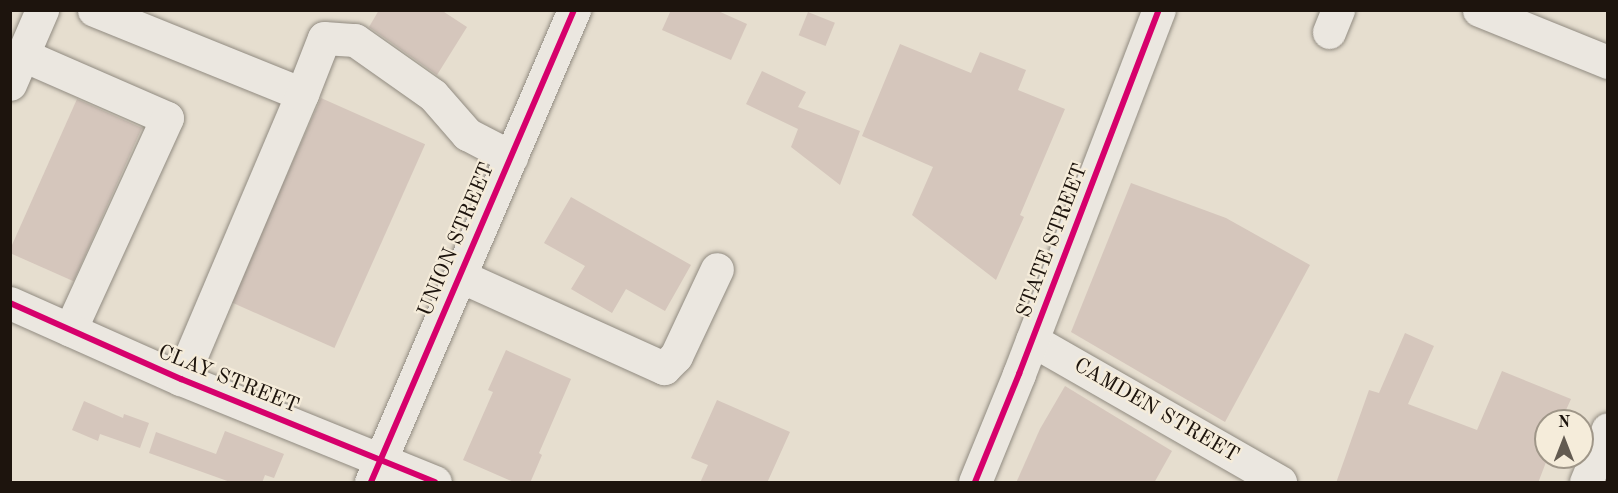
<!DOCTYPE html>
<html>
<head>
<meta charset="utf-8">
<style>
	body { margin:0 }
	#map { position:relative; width:1618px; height:493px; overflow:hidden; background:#e6decf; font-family:"Old Standard TT",serif }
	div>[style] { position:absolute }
	.building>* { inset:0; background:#d5c6bc; transform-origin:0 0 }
	.roads { filter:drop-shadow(0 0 2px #918b81) drop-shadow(0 0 2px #918b81) }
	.minor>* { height:33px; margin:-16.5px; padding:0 16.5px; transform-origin:16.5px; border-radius:16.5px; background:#ebe7e0 }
	.cycleway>* { height:6px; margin:-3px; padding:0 3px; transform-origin:3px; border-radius:3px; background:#d6006c }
	span { translate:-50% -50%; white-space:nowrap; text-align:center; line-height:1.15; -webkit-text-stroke:4.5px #f5ecda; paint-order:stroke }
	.street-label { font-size:21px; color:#1d140d }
	.frame { position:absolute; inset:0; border:12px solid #1d140d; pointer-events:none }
	.north { position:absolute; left:1534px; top:409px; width:60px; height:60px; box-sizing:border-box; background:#f5ecda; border:2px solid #9f9688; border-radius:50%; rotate:0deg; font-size:16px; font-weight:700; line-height:24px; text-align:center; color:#1d140d }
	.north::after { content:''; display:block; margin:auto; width:21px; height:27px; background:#635b51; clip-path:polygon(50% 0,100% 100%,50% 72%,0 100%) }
</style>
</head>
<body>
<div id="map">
	<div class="building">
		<div style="clip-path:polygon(379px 10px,441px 10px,467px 27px,437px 75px,369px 27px)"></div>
		<div style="clip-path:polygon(671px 10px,716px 10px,747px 24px,731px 60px,662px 30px)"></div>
		<div style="left:808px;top:12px;width:29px;height:25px;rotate:22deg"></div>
		<div style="clip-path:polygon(900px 44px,971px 73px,980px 52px,1026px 70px,1018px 90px,1065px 109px,1020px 215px,1024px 217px,996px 280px,912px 215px,933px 167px,862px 136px)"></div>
		<div style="clip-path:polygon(762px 71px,806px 92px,798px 107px,860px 131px,840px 185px,791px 147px,798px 129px,746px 104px)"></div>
		<div style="left:321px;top:98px;width:114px;height:223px;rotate:24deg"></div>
		<div style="left:77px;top:99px;width:71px;height:168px;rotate:24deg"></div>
		<div style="clip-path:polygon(1131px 183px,1226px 218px,1310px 265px,1225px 422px,1071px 332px)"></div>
		<div style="clip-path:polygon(571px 197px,691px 265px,665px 311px,626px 289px,612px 313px,571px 289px,585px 266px,544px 243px)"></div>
		<div style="clip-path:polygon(1405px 333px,1434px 346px,1408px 404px,1477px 430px,1502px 371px,1571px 399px,1561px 421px,1546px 421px,1548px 457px,1538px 483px,1336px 483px,1369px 390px,1379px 393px)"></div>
		<div style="clip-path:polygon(506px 350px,571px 379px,539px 453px,542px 455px,530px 483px,516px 483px,463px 460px,493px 392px,488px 390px)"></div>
		<div style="clip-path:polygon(1065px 386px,1172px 451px,1154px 483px,1016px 483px,1040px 429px)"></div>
		<div style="clip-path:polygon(717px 400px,790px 432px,767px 483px,700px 483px,708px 465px,691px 458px)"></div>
		<div style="clip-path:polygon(84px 401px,123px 418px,124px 414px,149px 423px,140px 448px,100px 434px,98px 441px,72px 430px)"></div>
		<div style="clip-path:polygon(225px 431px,284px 454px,274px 478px,265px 475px,262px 483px,233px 483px,149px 453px,156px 432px,216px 454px)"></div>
	</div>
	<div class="roads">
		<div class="minor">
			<div style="left:94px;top:10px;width:224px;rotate:22deg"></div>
			<div style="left:302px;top:94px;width:310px;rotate:113deg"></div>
			<div style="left:1479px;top:10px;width:139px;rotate:22deg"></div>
			<div style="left:1329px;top:32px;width:24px;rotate:-68deg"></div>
			<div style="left:23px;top:55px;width:157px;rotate:23.6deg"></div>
			<div style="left:167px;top:118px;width:233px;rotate:114.6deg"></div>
			<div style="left:10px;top:84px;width:81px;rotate:-66.6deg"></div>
			<div style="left:302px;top:94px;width:60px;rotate:-68.6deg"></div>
			<div style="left:324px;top:38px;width:31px;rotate:4deg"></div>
			<div style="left:355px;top:40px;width:95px;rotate:35.2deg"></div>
			<div style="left:433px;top:95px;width:52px;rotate:48.9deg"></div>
			<div style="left:467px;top:134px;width:50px;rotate:27.6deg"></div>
			<div style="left:460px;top:276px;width:224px;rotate:24.3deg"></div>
			<div style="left:664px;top:368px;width:17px;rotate:-45deg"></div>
			<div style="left:676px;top:356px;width:96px;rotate:-64.8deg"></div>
			<div style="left:10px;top:303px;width:187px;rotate:24deg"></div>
			<div style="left:181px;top:379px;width:274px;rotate:22.1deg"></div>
			<div style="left:1032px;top:340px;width:286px;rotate:29.8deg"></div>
			<div style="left:371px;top:482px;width:514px;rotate:-66.73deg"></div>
			<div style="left:975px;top:482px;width:117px;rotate:-67.8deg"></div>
			<div style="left:1019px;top:374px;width:390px;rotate:-69deg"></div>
			<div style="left:1586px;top:482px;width:57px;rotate:-67.5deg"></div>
		</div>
	</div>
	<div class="cycleway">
		<div style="left:10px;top:303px;width:187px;rotate:24deg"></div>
		<div style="left:181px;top:379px;width:274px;rotate:22.1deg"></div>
		<div style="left:371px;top:482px;width:514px;rotate:-66.73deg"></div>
		<div style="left:975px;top:482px;width:117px;rotate:-67.8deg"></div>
		<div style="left:1019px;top:374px;width:390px;rotate:-69deg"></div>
	</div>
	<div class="street-label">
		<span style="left:457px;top:240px;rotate:-67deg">UNION STREET</span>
		<span style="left:1053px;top:241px;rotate:-69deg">STATE STREET</span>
		<span style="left:228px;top:380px;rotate:22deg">CLAY STREET</span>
		<span style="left:1156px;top:411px;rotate:30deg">CAMDEN STREET</span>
	</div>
	<div class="frame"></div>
	<div class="north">N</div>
</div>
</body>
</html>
